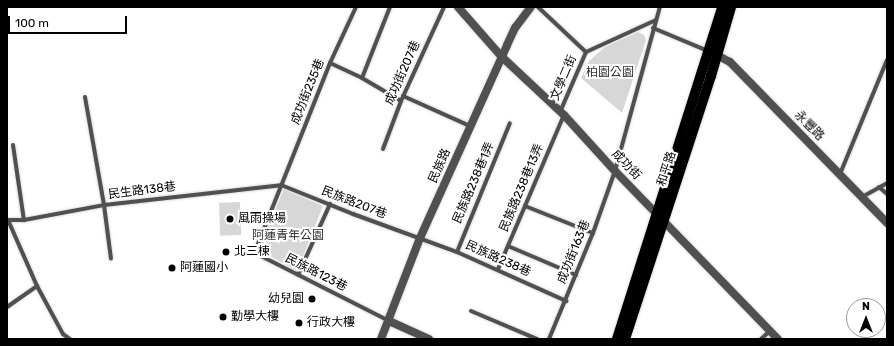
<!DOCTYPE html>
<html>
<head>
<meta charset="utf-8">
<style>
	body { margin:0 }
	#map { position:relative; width:894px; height:346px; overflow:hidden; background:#fff; font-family:Rubik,"Noto Sans TC",sans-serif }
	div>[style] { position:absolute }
	.green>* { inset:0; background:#d7d7d7; transform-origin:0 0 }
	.roads { filter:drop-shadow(0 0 1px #dbdbdb) drop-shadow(0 0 1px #dbdbdb) }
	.lane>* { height:4px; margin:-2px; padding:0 2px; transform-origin:2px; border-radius:2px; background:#505050 }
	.street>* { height:8px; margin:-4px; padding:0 4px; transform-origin:4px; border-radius:4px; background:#505050 }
	.primary>* { height:10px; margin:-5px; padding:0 5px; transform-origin:5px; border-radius:5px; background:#000 }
	.dots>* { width:11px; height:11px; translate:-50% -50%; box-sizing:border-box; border:2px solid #fff; border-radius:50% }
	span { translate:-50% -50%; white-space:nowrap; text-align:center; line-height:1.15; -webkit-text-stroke:4px #fff; paint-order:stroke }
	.street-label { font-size:12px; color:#000 }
	.park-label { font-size:12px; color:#2e2e2e }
	.poi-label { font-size:12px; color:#000 }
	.left { translate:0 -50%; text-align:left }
	.right { translate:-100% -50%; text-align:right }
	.frame { position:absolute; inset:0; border:8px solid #000; pointer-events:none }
	.north { position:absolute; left:846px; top:298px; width:40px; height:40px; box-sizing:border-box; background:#fff; border:1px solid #999; border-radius:50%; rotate:0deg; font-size:11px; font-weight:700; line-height:16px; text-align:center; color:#000 }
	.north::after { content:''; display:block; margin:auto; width:14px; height:18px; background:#000; clip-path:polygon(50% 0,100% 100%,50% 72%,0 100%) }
	.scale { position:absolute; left:8px; top:16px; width:119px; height:18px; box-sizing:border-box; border:2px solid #000; border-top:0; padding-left:5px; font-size:12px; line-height:14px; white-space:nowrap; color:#000; -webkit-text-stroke:3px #fff; paint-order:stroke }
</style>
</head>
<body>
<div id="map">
	<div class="green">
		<div style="clip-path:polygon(638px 32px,644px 35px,646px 40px,622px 113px,581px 78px,589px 61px,605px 47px)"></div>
		<div style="clip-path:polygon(284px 189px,323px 206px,297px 271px,263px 252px,261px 243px)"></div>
		<div style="left:240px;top:202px;width:33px;height:21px;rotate:88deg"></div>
	</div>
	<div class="roads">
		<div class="lane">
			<div style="left:356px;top:7px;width:62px;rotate:114.9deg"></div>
			<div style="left:330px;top:63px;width:197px;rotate:111.7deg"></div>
			<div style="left:257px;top:246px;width:9px;rotate:77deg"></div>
			<div style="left:259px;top:255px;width:146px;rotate:26.9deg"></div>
			<div style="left:538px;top:7px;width:66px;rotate:43.2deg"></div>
			<div style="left:586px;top:52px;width:65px;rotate:113.4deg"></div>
			<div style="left:653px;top:28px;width:60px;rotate:22.7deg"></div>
			<div style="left:586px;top:52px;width:77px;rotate:-24.6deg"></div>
			<div style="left:330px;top:63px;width:35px;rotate:25deg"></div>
			<div style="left:362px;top:78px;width:45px;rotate:30.5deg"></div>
			<div style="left:362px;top:78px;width:76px;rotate:-68.5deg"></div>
			<div style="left:403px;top:96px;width:73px;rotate:24.1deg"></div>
			<div style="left:85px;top:97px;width:110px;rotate:80deg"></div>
			<div style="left:104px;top:205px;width:54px;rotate:82.6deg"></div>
			<div style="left:13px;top:145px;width:76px;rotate:81.7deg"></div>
			<div style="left:383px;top:149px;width:51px;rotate:-69.4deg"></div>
			<div style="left:401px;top:101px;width:103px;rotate:-65.4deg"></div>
			<div style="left:840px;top:174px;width:123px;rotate:-67.6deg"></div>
			<div style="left:879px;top:187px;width:11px;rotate:41deg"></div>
			<div style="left:862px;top:197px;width:29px;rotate:-29deg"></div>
			<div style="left:525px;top:206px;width:73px;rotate:21.7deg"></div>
			<div style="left:7px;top:220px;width:17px"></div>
			<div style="left:24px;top:220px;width:81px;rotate:-10.6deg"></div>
			<div style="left:104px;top:205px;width:178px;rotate:-6.4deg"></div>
			<div style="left:281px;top:185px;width:78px;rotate:21.9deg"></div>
			<div style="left:353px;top:214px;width:111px;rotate:20.1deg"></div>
			<div style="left:457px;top:252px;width:120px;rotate:24.2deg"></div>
			<div style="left:8px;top:220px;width:72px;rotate:66.3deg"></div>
			<div style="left:37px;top:286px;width:55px;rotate:61.6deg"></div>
			<div style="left:63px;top:334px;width:9px;rotate:36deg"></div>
			<div style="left:508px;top:246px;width:74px;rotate:23.1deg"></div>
			<div style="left:457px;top:252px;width:139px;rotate:-67.7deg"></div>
			<div style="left:498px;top:269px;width:168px;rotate:-66.8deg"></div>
			<div style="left:298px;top:275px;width:78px;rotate:-65.7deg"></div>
			<div style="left:7px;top:307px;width:37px;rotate:-35deg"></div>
			<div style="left:471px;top:311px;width:72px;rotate:23deg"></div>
			<div style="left:549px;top:339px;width:115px;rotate:-67.5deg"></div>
			<div style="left:593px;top:233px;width:66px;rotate:-70.5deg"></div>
			<div style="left:615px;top:171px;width:170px;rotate:-74.7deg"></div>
			<div style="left:761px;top:339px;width:12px;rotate:-42deg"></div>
		</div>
		<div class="street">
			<div style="left:458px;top:7px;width:67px;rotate:48.7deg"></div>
			<div style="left:502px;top:57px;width:85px;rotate:43.1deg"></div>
			<div style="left:564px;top:115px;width:76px;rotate:47.7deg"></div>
			<div style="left:615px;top:171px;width:234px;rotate:45.9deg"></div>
			<div style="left:713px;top:53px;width:19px;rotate:28deg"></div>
			<div style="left:730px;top:62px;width:225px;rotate:45.7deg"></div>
			<div style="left:389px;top:321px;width:44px;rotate:24.2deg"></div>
			<div style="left:381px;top:339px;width:108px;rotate:-68.9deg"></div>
			<div style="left:420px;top:238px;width:212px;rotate:-65.7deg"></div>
			<div style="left:507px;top:45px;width:19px;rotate:-65deg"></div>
			<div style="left:515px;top:28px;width:26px;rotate:-53deg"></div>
		</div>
		<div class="primary">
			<div style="left:617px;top:339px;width:348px;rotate:-72.4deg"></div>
			<div style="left:625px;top:339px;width:277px;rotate:-71.9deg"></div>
			<div style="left:711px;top:76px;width:72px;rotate:-73.8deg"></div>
		</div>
	</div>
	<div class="dots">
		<div style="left:230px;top:219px;background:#000"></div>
		<div style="left:226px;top:252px;background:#000"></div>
		<div style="left:172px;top:268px;background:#000"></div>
		<div style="left:312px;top:299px;background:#000"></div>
		<div style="left:223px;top:317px;background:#000"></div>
		<div style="left:299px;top:323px;background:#000"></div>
	</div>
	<div class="street-label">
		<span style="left:403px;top:73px;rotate:-66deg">成功街207巷</span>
		<span style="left:564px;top:78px;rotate:-67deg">文學二街</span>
		<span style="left:308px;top:92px;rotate:-68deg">成功街235巷</span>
		<span style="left:809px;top:126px;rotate:45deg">永豐路</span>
		<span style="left:626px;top:165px;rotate:46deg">成功街</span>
		<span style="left:440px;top:166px;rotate:-66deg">民族路</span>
		<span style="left:667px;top:169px;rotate:-72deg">和平路</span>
		<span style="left:474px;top:183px;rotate:-67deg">民族路238巷1弄</span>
		<span style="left:522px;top:188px;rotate:-67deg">民族路238巷13弄</span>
		<span style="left:142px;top:191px;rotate:-7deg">民生路138巷</span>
		<span style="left:354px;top:203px;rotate:21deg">民族路207巷</span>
		<span style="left:574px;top:252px;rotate:-68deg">成功街163巷</span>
		<span style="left:498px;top:259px;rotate:24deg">民族路238巷</span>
		<span style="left:316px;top:273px;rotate:27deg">民族路123巷</span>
	</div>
	<div class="park-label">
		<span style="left:610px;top:73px">柏園公園</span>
		<span style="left:288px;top:236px">阿蓮青年公園</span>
	</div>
	<div class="poi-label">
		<span class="left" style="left:238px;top:219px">風雨操場</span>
		<span class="left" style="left:234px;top:252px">北三棟</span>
		<span class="left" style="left:180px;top:268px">阿蓮國小</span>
		<span class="right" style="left:304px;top:299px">幼兒園</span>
		<span class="left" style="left:231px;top:317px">勤學大樓</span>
		<span class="left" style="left:307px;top:323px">行政大樓</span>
	</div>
	<div class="frame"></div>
	<div class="north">N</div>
	<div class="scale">100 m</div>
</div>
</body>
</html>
